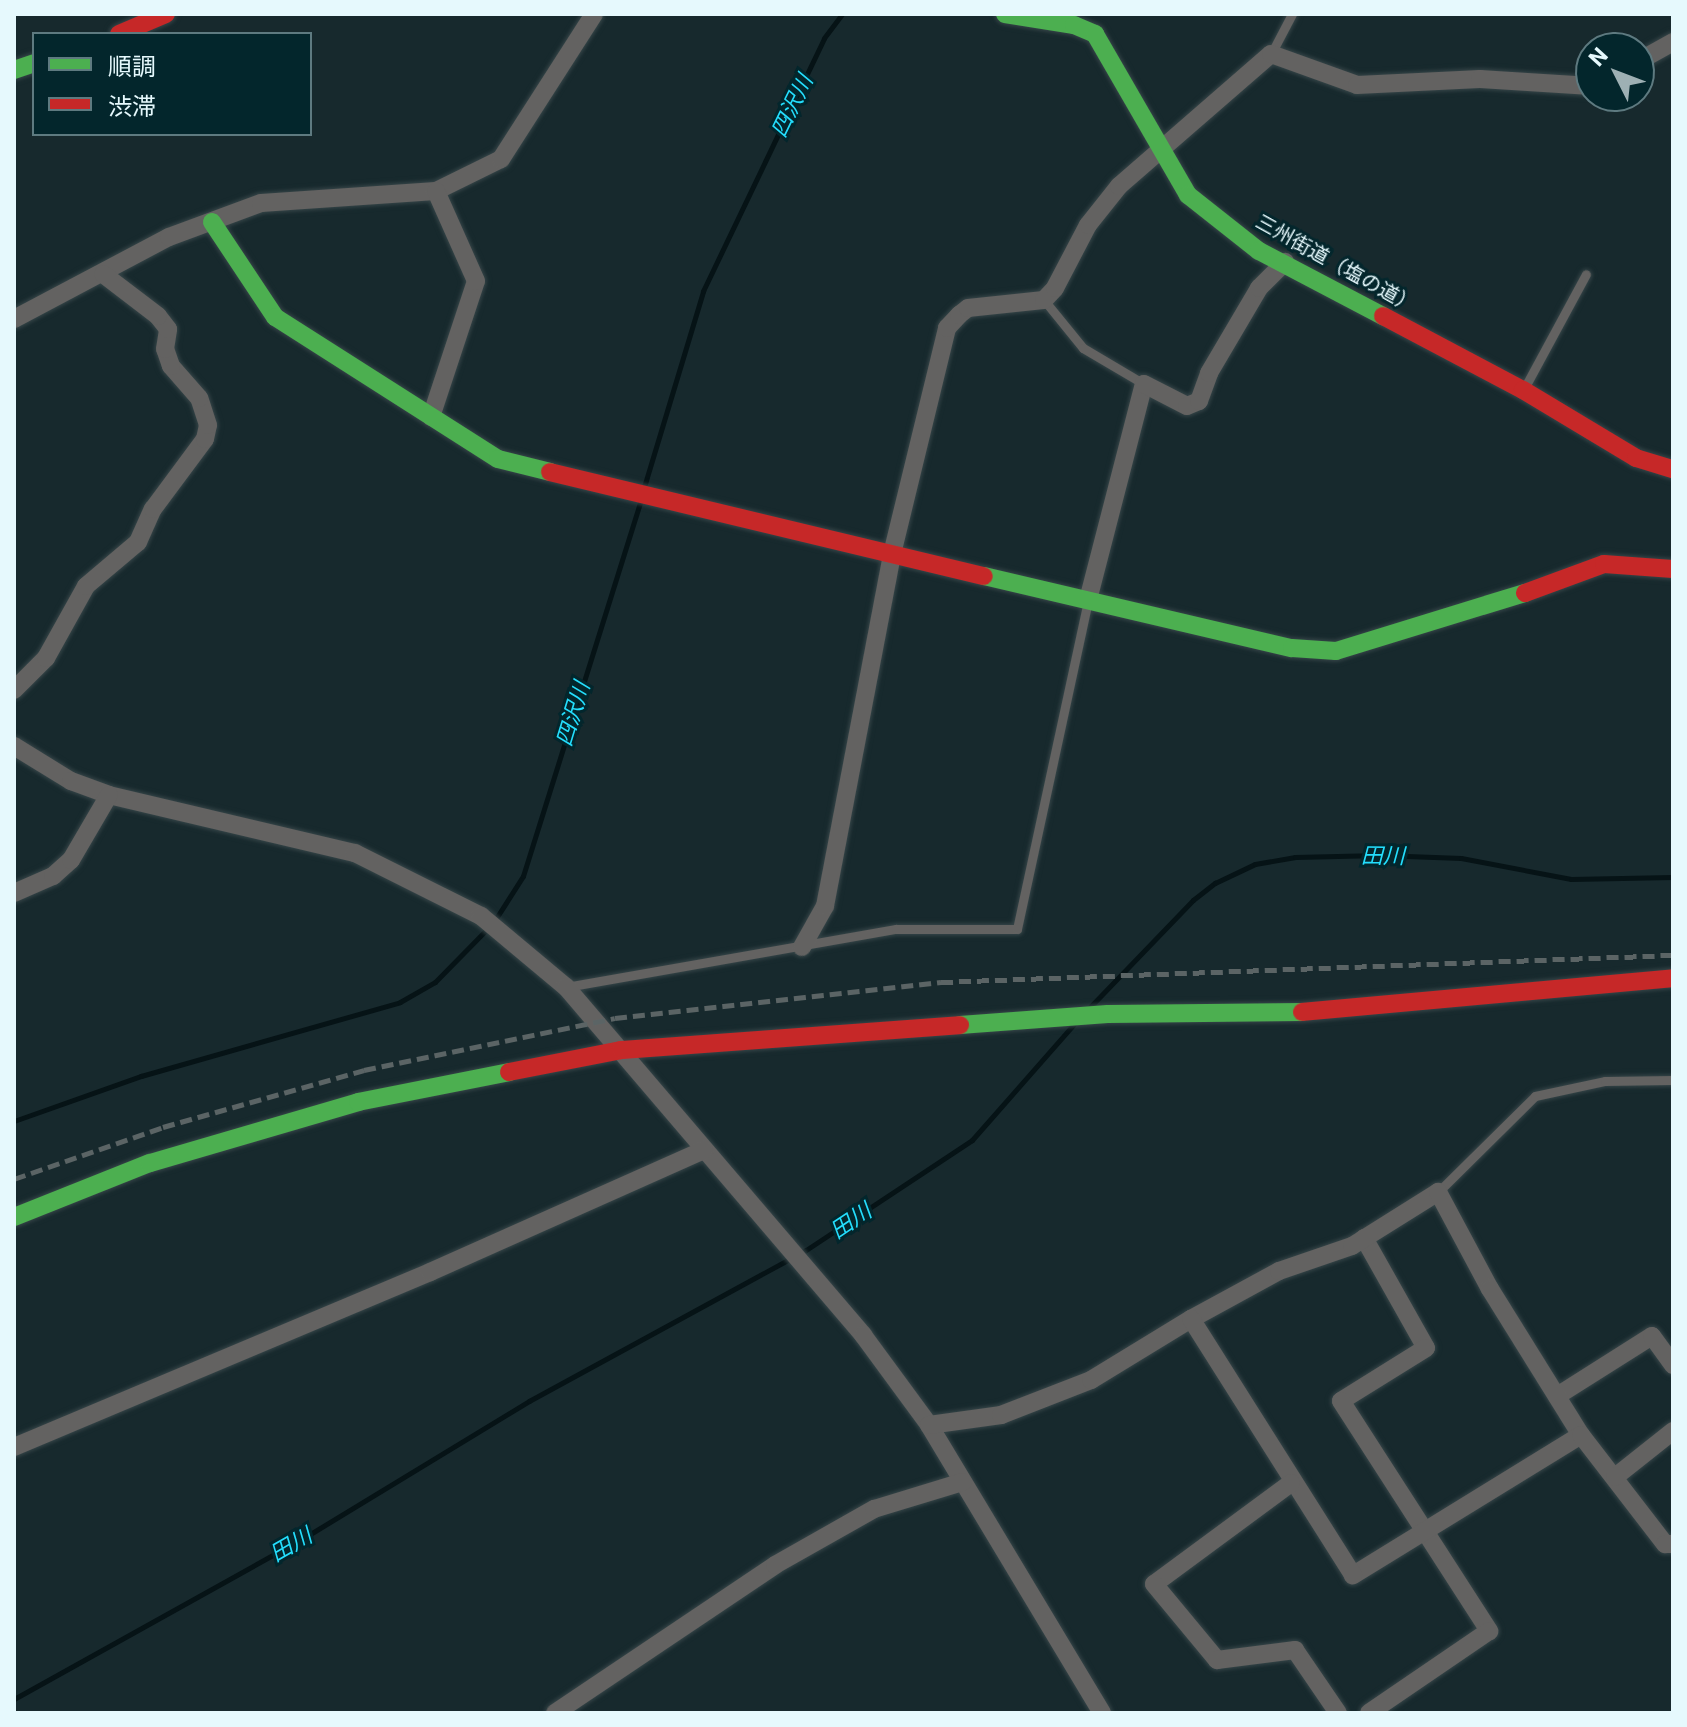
<!DOCTYPE html>
<html>
<head>
<meta charset="utf-8">
<style>
	body { margin:0 }
	#map { position:relative; width:1687px; height:1727px; overflow:hidden; background:#17292d; font-family:Roboto,"Noto Sans JP",sans-serif }
	div>[style] { position:absolute }
	.stream>* { height:5px; margin:-2.5px; padding:0 2.5px; transform-origin:2.5px; border-radius:2.5px; background:#061316 }
	.roads { filter:drop-shadow(0 0 2px #364548) drop-shadow(0 0 2px #364548) }
	.lane>* { height:9px; margin:-4.5px; padding:0 4.5px; transform-origin:4.5px; border-radius:4.5px; background:#636261 }
	.street>* { height:18px; margin:-9px; padding:0 9px; transform-origin:9px; border-radius:9px; background:#636261 }
	.fast>* { height:18px; margin:-9px; padding:0 9px; transform-origin:9px; border-radius:9px; background:#4caf50 }
	.jam>* { height:18px; margin:-9px; padding:0 9px; transform-origin:9px; border-radius:9px; background:#c62828 }
	.rail>* { height:5px; margin-top:-2.5px; transform-origin:0; background:repeating-linear-gradient(90deg,#5b6465 0 12px,transparent 0 18px) }
	span { translate:-50% -50%; white-space:nowrap; text-align:center; line-height:1.15; -webkit-text-stroke:6px #03262c; paint-order:stroke }
	.street-label { font-size:20px; color:#e6f9fd }
	.water-label { font-size:22px; color:#24defd; font-style:italic }
	.frame { position:absolute; inset:0; border:16px solid #e6f9fd; pointer-events:none }
	.legend { position:absolute; left:32px; top:32px; width:280px; height:104px; box-sizing:border-box; background:#03262c; border:2px solid #5e7a80; margin:0; padding:10px 14px; list-style:none; font-size:24px; color:#e6f9fd }
	.legend li { display:flex; align-items:center; gap:16px; height:40px }
	.legend b { width:40px; border:2px solid #5e7a80 }
	.north { position:absolute; left:1575px; top:32px; width:80px; height:80px; box-sizing:border-box; background:#03262c; border:2px solid #5e7a80; border-radius:50%; rotate:312deg; font-size:22px; font-weight:700; line-height:32px; text-align:center; color:#e6f9fd }
	.north::after { content:''; display:block; margin:auto; width:28px; height:36px; background:#9eb0b4; clip-path:polygon(50% 0,100% 100%,50% 72%,0 100%) }
</style>
</head>
<body>
<div id="map">
	<div class="stream">
		<div style="left:644px;top:487px;width:205px;rotate:-73.2deg"></div>
		<div style="left:703px;top:291px;width:280px;rotate:-64.4deg"></div>
		<div style="left:824px;top:38px;width:30px;rotate:-53deg"></div>
		<div style="left:495px;top:920px;width:52px;rotate:-57.5deg"></div>
		<div style="left:523px;top:876px;width:394px;rotate:-72.6deg"></div>
		<div style="left:1089px;top:1008px;width:150px;rotate:-46.1deg"></div>
		<div style="left:1193px;top:900px;width:28px;rotate:-38deg"></div>
		<div style="left:1215px;top:883px;width:44px;rotate:-25.4deg"></div>
		<div style="left:1255px;top:864px;width:41px;rotate:-9.9deg"></div>
		<div style="left:1295px;top:857px;width:85px;rotate:-1.3deg"></div>
		<div style="left:1380px;top:855px;width:81px;rotate:2.1deg"></div>
		<div style="left:1461px;top:858px;width:112px;rotate:10.8deg"></div>
		<div style="left:1571px;top:879px;width:102px;rotate:-1.1deg"></div>
		<div style="left:14px;top:1121px;width:135px;rotate:-19.5deg"></div>
		<div style="left:141px;top:1076px;width:269px;rotate:-15.9deg"></div>
		<div style="left:400px;top:1002px;width:40px;rotate:-29.7deg"></div>
		<div style="left:435px;top:982px;width:76px;rotate:-45.5deg"></div>
		<div style="left:14px;top:1699px;width:329px;rotate:-29.1deg"></div>
		<div style="left:302px;top:1539px;width:266px;rotate:-31.3deg"></div>
		<div style="left:529px;top:1401px;width:315px;rotate:-28.6deg"></div>
		<div style="left:806px;top:1250px;width:199px;rotate:-33.5deg"></div>
		<div style="left:972px;top:1140px;width:154px;rotate:-48.7deg"></div>
	</div>
	<div class="roads">
		<div class="lane">
			<div style="left:1271px;top:54px;width:45px;rotate:-62.3deg"></div>
			<div style="left:1044px;top:300px;width:62px;rotate:50.9deg"></div>
			<div style="left:1083px;top:348px;width:71px;rotate:30.5deg"></div>
			<div style="left:1525px;top:387px;width:128px;rotate:-61.6deg"></div>
			<div style="left:566px;top:987px;width:335px;rotate:-10deg"></div>
			<div style="left:896px;top:929px;width:121px"></div>
			<div style="left:1017px;top:929px;width:337px;rotate:-77.8deg"></div>
			<div style="left:1438px;top:1192px;width:136px;rotate:-44.7deg"></div>
			<div style="left:1535px;top:1096px;width:72px;rotate:-12.1deg"></div>
			<div style="left:1605px;top:1081px;width:68px;rotate:-0.8deg"></div>
		</div>
		<div class="street">
			<div style="left:1639px;top:61px;width:39px;rotate:-29deg"></div>
			<div style="left:14px;top:319px;width:175px;rotate:-27.9deg"></div>
			<div style="left:169px;top:237px;width:98px;rotate:-20.3deg"></div>
			<div style="left:261px;top:203px;width:175px;rotate:-3.9deg"></div>
			<div style="left:436px;top:191px;width:72px;rotate:-26.2deg"></div>
			<div style="left:501px;top:159px;width:172px;rotate:-57.3deg"></div>
			<div style="left:431px;top:417px;width:143px;rotate:-71.7deg"></div>
			<div style="left:476px;top:281px;width:98px;rotate:-114deg"></div>
			<div style="left:1088px;top:600px;width:223px;rotate:-75.5deg"></div>
			<div style="left:1144px;top:384px;width:48px;rotate:27.1deg"></div>
			<div style="left:1187px;top:406px;width:13px;rotate:-23deg"></div>
			<div style="left:1199px;top:401px;width:30px;rotate:-70deg"></div>
			<div style="left:1209px;top:373px;width:99px;rotate:-59.5deg"></div>
			<div style="left:1259px;top:288px;width:37px;rotate:-45deg"></div>
			<div style="left:14px;top:690px;width:45px;rotate:-45deg"></div>
			<div style="left:46px;top:658px;width:82px;rotate:-60.9deg"></div>
			<div style="left:86px;top:586px;width:68px;rotate:-40.2deg"></div>
			<div style="left:138px;top:542px;width:36px;rotate:-66deg"></div>
			<div style="left:153px;top:509px;width:87px;rotate:-53.4deg"></div>
			<div style="left:205px;top:439px;width:14px;rotate:-78deg"></div>
			<div style="left:208px;top:425px;width:28px;rotate:-108deg"></div>
			<div style="left:199px;top:398px;width:43px;rotate:-131.2deg"></div>
			<div style="left:171px;top:366px;width:18px;rotate:-109deg"></div>
			<div style="left:165px;top:349px;width:20px;rotate:-81deg"></div>
			<div style="left:168px;top:329px;width:16px;rotate:-128deg"></div>
			<div style="left:158px;top:316px;width:69px;rotate:-142.6deg"></div>
			<div style="left:14px;top:746px;width:67px;rotate:31.6deg"></div>
			<div style="left:71px;top:781px;width:40px;rotate:20.2deg"></div>
			<div style="left:109px;top:795px;width:253px;rotate:13.3deg"></div>
			<div style="left:355px;top:853px;width:141px;rotate:26.6deg"></div>
			<div style="left:481px;top:916px;width:111px;rotate:39.9deg"></div>
			<div style="left:566px;top:987px;width:458px;rotate:49.5deg"></div>
			<div style="left:863px;top:1335px;width:112px;rotate:53.7deg"></div>
			<div style="left:929px;top:1425px;width:336px;rotate:59deg"></div>
			<div style="left:14px;top:893px;width:43px;rotate:-23.6deg"></div>
			<div style="left:53px;top:876px;width:24px;rotate:-42deg"></div>
			<div style="left:71px;top:860px;width:75px;rotate:-59.7deg"></div>
			<div style="left:802px;top:947px;width:47px;rotate:-60.7deg"></div>
			<div style="left:825px;top:906px;width:358px;rotate:-79.2deg"></div>
			<div style="left:892px;top:554px;width:233px;rotate:-76.3deg"></div>
			<div style="left:947px;top:328px;width:18px;rotate:-47deg"></div>
			<div style="left:959px;top:315px;width:11px;rotate:-38deg"></div>
			<div style="left:968px;top:308px;width:76px;rotate:-6deg"></div>
			<div style="left:1044px;top:300px;width:16px;rotate:-47deg"></div>
			<div style="left:1055px;top:288px;width:71px;rotate:-62.4deg"></div>
			<div style="left:1088px;top:225px;width:50px;rotate:-51.5deg"></div>
			<div style="left:1119px;top:186px;width:201px;rotate:-41deg"></div>
			<div style="left:1271px;top:54px;width:91px;rotate:19.8deg"></div>
			<div style="left:1357px;top:85px;width:123px;rotate:-2.8deg"></div>
			<div style="left:1480px;top:79px;width:111px;rotate:3.6deg"></div>
			<div style="left:1364px;top:1238px;width:126px;rotate:60.6deg"></div>
			<div style="left:1426px;top:1348px;width:100px;rotate:148.1deg"></div>
			<div style="left:1341px;top:1401px;width:274px;rotate:57.2deg"></div>
			<div style="left:1489px;top:1631px;width:145px;rotate:145.7deg"></div>
			<div style="left:1557px;top:1396px;width:112px;rotate:-32.3deg"></div>
			<div style="left:1652px;top:1336px;width:36px;rotate:54deg"></div>
			<div style="left:929px;top:1425px;width:73px;rotate:-7.9deg"></div>
			<div style="left:1001px;top:1415px;width:97px;rotate:-21.3deg"></div>
			<div style="left:1091px;top:1380px;width:117px;rotate:-31.4deg"></div>
			<div style="left:1191px;top:1319px;width:100px;rotate:-28.6deg"></div>
			<div style="left:1279px;top:1271px;width:77px;rotate:-18.9deg"></div>
			<div style="left:1352px;top:1246px;width:102px;rotate:-32.1deg"></div>
			<div style="left:1438px;top:1192px;width:110px;rotate:61.8deg"></div>
			<div style="left:1490px;top:1289px;width:172px;rotate:58.1deg"></div>
			<div style="left:1581px;top:1435px;width:268px;rotate:148.4deg"></div>
			<div style="left:1353px;top:1575px;width:303px;rotate:-122.3deg"></div>
			<div style="left:1581px;top:1435px;width:138px;rotate:52.4deg"></div>
			<div style="left:1665px;top:1544px;width:8px"></div>
			<div style="left:14px;top:1447px;width:451px;rotate:-22.8deg"></div>
			<div style="left:430px;top:1272px;width:300px;rotate:-24deg"></div>
			<div style="left:1615px;top:1477px;width:74px;rotate:-38.4deg"></div>
			<div style="left:1291px;top:1483px;width:170px;rotate:143.6deg"></div>
			<div style="left:1154px;top:1584px;width:99px;rotate:50.3deg"></div>
			<div style="left:1217px;top:1660px;width:79px;rotate:-7.3deg"></div>
			<div style="left:1295px;top:1650px;width:76px;rotate:55.7deg"></div>
			<div style="left:555px;top:1713px;width:265px;rotate:-33.9deg"></div>
			<div style="left:775px;top:1565px;width:114px;rotate:-29.5deg"></div>
			<div style="left:874px;top:1509px;width:93px;rotate:-16.9deg"></div>
		</div>
		<div class="fast">
			<div style="left:1005px;top:14px;width:70px;rotate:9.1deg"></div>
			<div style="left:1074px;top:25px;width:23px;rotate:23deg"></div>
			<div style="left:1095px;top:34px;width:186px;rotate:60deg"></div>
			<div style="left:1188px;top:195px;width:90px;rotate:38.3deg"></div>
			<div style="left:1259px;top:251px;width:140px;rotate:27.7deg"></div>
			<div style="left:14px;top:70px;width:21px;rotate:-19deg"></div>
			<div style="left:212px;top:222px;width:114px;rotate:56.4deg"></div>
			<div style="left:275px;top:317px;width:264px;rotate:32.5deg"></div>
			<div style="left:498px;top:459px;width:54px;rotate:14deg"></div>
			<div style="left:984px;top:576px;width:316px;rotate:13.2deg"></div>
			<div style="left:1292px;top:648px;width:44px;rotate:3.9deg"></div>
			<div style="left:1336px;top:651px;width:198px;rotate:-17.1deg"></div>
			<div style="left:960px;top:1025px;width:148px;rotate:-4.3deg"></div>
			<div style="left:1108px;top:1014px;width:194px;rotate:-0.6deg"></div>
			<div style="left:14px;top:1217px;width:146px;rotate:-21.7deg"></div>
			<div style="left:150px;top:1163px;width:217px;rotate:-16.3deg"></div>
			<div style="left:358px;top:1102px;width:154px;rotate:-11.2deg"></div>
		</div>
		<div class="jam">
			<div style="left:119px;top:34px;width:51px;rotate:-23.1deg"></div>
			<div style="left:1383px;top:316px;width:158px;rotate:27.9deg"></div>
			<div style="left:1523px;top:390px;width:132px;rotate:31deg"></div>
			<div style="left:1636px;top:458px;width:39px;rotate:17deg"></div>
			<div style="left:550px;top:472px;width:446px;rotate:13.5deg"></div>
			<div style="left:1525px;top:593px;width:84px;rotate:-20.2deg"></div>
			<div style="left:1604px;top:564px;width:69px;rotate:4.1deg"></div>
			<div style="left:1302px;top:1012px;width:373px;rotate:-5.2deg"></div>
			<div style="left:509px;top:1072px;width:114px;rotate:-11.1deg"></div>
			<div style="left:621px;top:1050px;width:340px;rotate:-4.2deg"></div>
		</div>
	</div>
	<div class="rail">
		<div style="left:14px;top:1179px;width:158px;rotate:-19.2deg"></div>
		<div style="left:163px;top:1127px;width:209px;rotate:-15.8deg"></div>
		<div style="left:364px;top:1070px;width:256px;rotate:-11.7deg"></div>
		<div style="left:615px;top:1018px;width:328px;rotate:-6.3deg"></div>
		<div style="left:941px;top:982px;width:732px;rotate:-2.11deg"></div>
	</div>
	<div class="street-label">
		<span style="left:1336px;top:264px;rotate:29deg">三州街道（塩の道）</span>
	</div>
	<div class="water-label">
		<span style="left:792px;top:106px;rotate:-64deg">四沢川</span>
		<span style="left:573px;top:714px;rotate:-73deg">四沢川</span>
		<span style="left:1383px;top:856px;rotate:1deg">田川</span>
		<span style="left:851px;top:1221px;rotate:-34deg">田川</span>
		<span style="left:291px;top:1545px;rotate:-30deg">田川</span>
	</div>
	<div class="frame"></div>
	<ul class="legend">
	<li><b style="height:10px;background:#4caf50"></b>順調</li>
	<li><b style="height:10px;background:#c62828"></b>渋滞</li>
	</ul>
	<div class="north">N</div>
</div>
</body>
</html>
